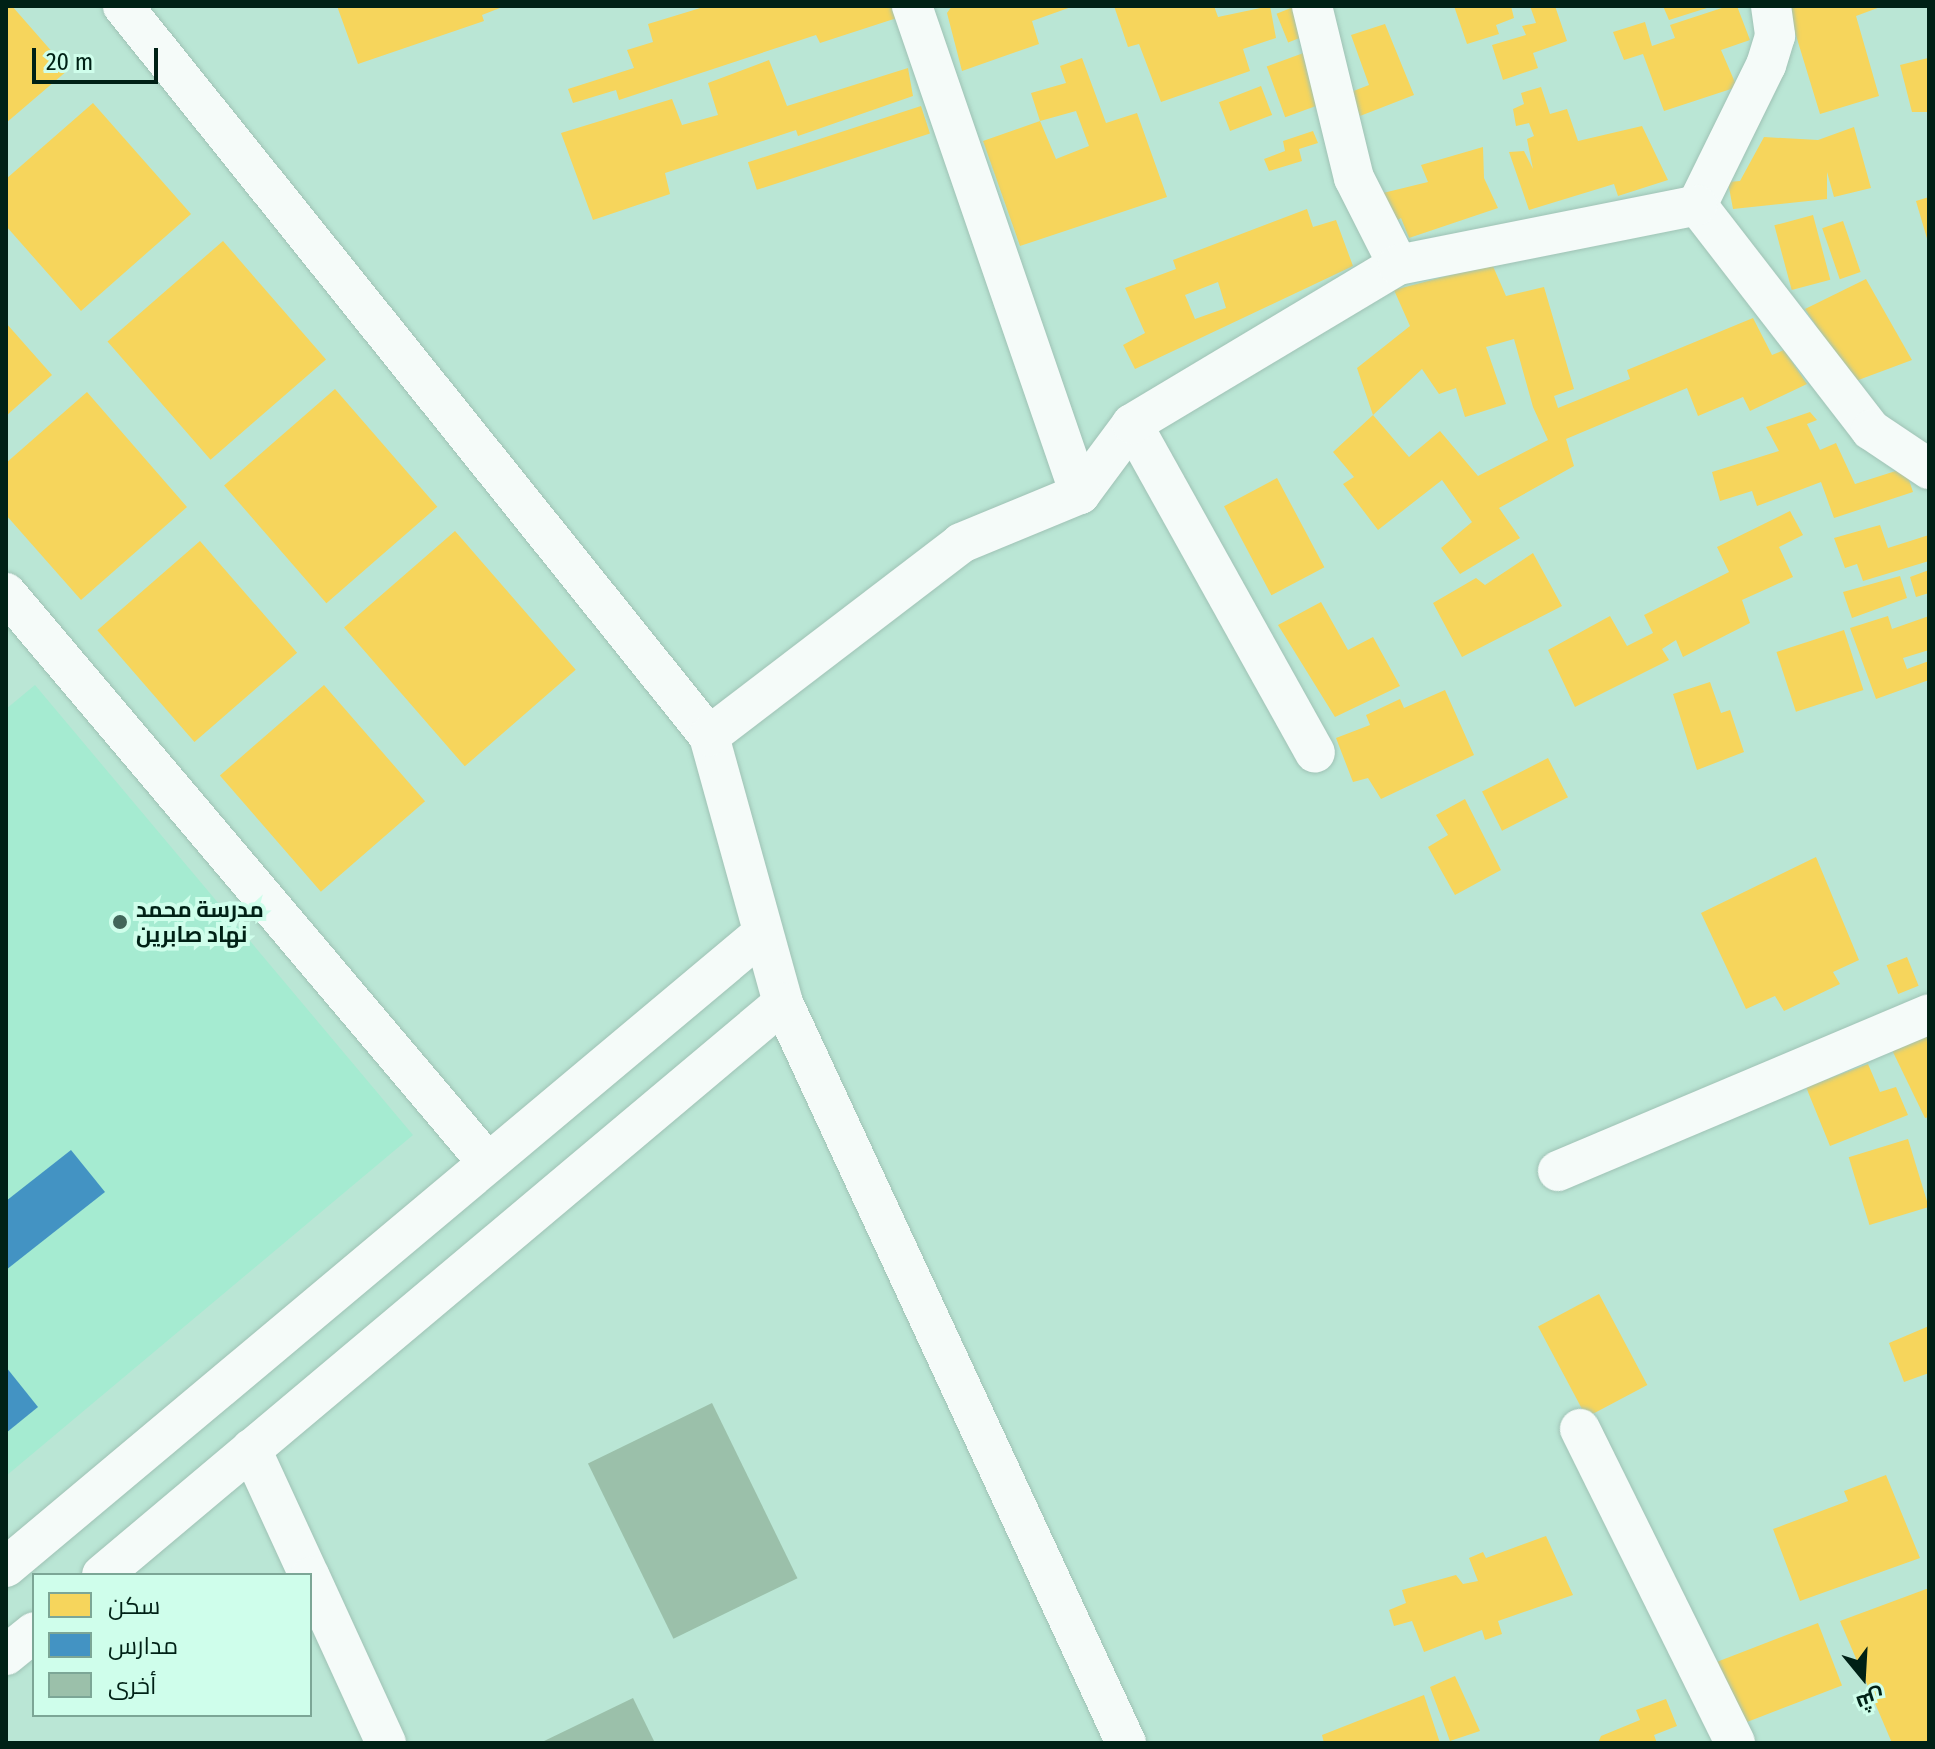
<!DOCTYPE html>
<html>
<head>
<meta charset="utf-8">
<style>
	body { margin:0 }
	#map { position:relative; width:1935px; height:1749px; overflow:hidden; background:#bae6d5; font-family:"Fira Sans Condensed",Cairo,sans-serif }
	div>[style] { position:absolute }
	.built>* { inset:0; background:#a5ebd1 }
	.homes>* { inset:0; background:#f6d55c; transform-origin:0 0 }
	.schools>* { inset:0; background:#4393c3 }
	.building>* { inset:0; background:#9bc0aa; transform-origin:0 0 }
	.roads { filter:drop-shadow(0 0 2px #9fc2b5) drop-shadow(0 0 2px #9fc2b5) }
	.street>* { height:40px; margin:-20px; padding:0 20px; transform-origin:20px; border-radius:20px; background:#f5fbf9 }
	.dots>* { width:22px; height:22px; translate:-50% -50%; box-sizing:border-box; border:4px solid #cffeeb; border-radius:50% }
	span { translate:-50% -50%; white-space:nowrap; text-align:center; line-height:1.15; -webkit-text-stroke:8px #cffeeb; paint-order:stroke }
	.poi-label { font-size:22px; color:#002116; font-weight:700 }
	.left { translate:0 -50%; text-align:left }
	.frame { position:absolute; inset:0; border:8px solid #002116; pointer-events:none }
	.legend { position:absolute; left:32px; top:1573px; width:280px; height:144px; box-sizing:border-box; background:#cffeeb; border:2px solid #7ca696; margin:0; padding:10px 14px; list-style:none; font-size:24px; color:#002116 }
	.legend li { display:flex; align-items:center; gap:16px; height:40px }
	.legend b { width:40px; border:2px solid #7ca696 }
	.north { position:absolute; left:1823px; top:1637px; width:80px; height:80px; -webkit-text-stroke:6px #cffeeb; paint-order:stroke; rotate:162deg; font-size:22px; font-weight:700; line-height:32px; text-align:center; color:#002116 }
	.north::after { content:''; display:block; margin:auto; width:28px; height:36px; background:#002116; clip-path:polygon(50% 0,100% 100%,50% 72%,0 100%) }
	.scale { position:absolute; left:32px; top:48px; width:126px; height:36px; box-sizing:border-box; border:4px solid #002116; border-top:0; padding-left:10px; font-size:24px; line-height:28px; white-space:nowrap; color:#002116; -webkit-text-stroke:6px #cffeeb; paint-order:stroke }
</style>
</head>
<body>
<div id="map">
	<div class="built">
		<div style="clip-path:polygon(35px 685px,413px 1135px,6px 1476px,6px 709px)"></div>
	</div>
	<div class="homes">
		<div style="clip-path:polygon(6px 6px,12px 6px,68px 70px,6px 123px)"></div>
		<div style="clip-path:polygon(337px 6px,505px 6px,482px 15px,484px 21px,358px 64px)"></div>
		<div style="clip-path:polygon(707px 6px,896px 6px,900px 17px,820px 43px,816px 35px,619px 100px,616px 90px,573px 103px,568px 89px,634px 68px,627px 50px,653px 42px,648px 24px)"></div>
		<div style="clip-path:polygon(952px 6px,1074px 6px,1032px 21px,1039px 44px,962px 71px,947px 13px)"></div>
		<div style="clip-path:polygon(1114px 6px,1214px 6px,1218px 17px,1270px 6px,1276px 38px,1243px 49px,1250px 71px,1161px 102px,1139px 44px,1128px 47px)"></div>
		<div style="left:1296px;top:6px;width:31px;height:21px;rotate:68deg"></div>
		<div style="clip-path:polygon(1454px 6px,1511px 6px,1514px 18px,1496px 25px,1499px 34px,1467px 44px)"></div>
		<div style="clip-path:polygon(1530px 6px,1555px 6px,1567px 41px,1533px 53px,1538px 68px,1503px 80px,1492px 45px,1526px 35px,1522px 26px,1536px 23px)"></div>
		<div style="clip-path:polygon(1663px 6px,1710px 6px,1710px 7px,1669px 20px)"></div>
		<div style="clip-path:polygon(1728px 6px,1737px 6px,1750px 40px,1721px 50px,1737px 87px,1664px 111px,1643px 54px,1624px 60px,1613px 32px,1645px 22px,1652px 46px,1675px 38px,1670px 25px)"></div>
		<div style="clip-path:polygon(1787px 6px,1883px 6px,1856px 16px,1879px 96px,1820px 114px)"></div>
		<div style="clip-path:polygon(1385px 24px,1414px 95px,1360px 116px,1351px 92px,1369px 85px,1351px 35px)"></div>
		<div style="left:1309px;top:51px;width:54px;height:45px;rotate:70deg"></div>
		<div style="clip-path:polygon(1082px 58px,1106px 123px,1137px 113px,1167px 197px,1020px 246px,983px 141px,1040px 121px,1056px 159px,1089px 146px,1076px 111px,1040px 121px,1031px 93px,1066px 83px,1060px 66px)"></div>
		<div style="clip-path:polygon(1928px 58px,1929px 112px,1912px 112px,1900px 65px)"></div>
		<div style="clip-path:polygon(769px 60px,787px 106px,908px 68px,913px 96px,798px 136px,796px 130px,665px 173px,670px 194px,593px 220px,561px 133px,672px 99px,682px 125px,718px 115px,708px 83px)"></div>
		<div style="left:1261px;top:86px;width:31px;height:45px;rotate:69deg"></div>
		<div style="clip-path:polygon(1541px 87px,1550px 114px,1567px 109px,1578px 141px,1642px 126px,1668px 180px,1618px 196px,1614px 184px,1529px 210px,1509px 152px,1524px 151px,1533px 169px,1527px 139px,1534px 136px,1529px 123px,1516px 126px,1513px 109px,1524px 104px,1521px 93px)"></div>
		<div style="clip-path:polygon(93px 103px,191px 214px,81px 311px,6px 226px,6px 179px)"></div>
		<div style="left:921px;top:106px;width:29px;height:182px;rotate:72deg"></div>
		<div style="clip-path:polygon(1854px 127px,1871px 188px,1834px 197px,1827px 172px,1827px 199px,1733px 209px,1728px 182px,1740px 181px,1764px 137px,1818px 140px)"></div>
		<div style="clip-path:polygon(1313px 131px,1318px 143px,1299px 149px,1302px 161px,1269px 171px,1264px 159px,1285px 151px,1283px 141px)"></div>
		<div style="clip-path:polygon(1483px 147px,1484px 178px,1498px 208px,1409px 238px,1401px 218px,1389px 225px,1379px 194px,1428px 182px,1421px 165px)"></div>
		<div style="clip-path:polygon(1929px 197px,1929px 242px,1928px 242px,1916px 201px)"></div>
		<div style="clip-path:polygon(evenodd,1307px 209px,1313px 227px,1336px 220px,1353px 266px,1135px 369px,1123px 345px,1145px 333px,1125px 288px,1176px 269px,1173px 260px,1307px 209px,1218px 282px,1226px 308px,1195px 319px,1185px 295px,1218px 282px)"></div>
		<div style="left:1813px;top:215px;width:67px;height:40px;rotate:75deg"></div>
		<div style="left:1843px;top:221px;width:54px;height:22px;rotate:71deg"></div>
		<div style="left:223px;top:241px;width:157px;height:153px;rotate:49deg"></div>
		<div style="clip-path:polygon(1492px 264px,1506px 296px,1544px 287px,1574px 389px,1554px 396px,1558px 408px,1630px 379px,1627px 370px,1753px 318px,1772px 355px,1784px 350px,1807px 384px,1750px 411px,1743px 397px,1698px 416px,1687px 388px,1566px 439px,1574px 466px,1499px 508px,1520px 538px,1460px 574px,1441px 548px,1472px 522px,1442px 480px,1378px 530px,1343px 484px,1354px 477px,1333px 452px,1373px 415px,1409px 457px,1440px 431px,1478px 476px,1548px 440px,1533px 407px,1514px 339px,1486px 347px,1506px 404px,1465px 417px,1456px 388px,1439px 394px,1422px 369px,1373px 415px,1357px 368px,1410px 326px,1394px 290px)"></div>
		<div style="clip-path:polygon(1866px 279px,1912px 360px,1853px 382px,1805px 309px)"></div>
		<div style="clip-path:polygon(6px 323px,52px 375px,6px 416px)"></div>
		<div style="left:335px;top:389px;width:156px;height:147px;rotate:49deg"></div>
		<div style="clip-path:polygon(87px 392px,187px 507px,81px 600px,6px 515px,6px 463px)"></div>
		<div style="clip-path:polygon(1810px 412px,1817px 420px,1807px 424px,1820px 450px,1836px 443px,1855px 484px,1905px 468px,1913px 492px,1834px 518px,1821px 482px,1757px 506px,1752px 491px,1720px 501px,1712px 472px,1779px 451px,1766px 427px)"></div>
		<div style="left:1277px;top:478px;width:101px;height:60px;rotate:62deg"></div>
		<div style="clip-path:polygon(1790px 511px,1803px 535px,1779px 547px,1793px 577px,1742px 600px,1750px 623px,1683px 657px,1676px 640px,1662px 649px,1669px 660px,1575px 707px,1548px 650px,1610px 616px,1627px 646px,1653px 633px,1644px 615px,1729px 572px,1717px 547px)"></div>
		<div style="clip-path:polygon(1880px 525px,1888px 548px,1929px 535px,1929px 561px,1863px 581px,1857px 564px,1845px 568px,1834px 538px)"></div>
		<div style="left:455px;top:531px;width:184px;height:147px;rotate:49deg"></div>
		<div style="left:200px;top:541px;width:148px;height:136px;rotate:49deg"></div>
		<div style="clip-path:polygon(1533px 553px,1562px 606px,1462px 657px,1433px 603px,1476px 578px,1485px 585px)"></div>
		<div style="clip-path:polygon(1929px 570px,1929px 593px,1916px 597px,1910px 577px)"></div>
		<div style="clip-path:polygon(1900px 576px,1907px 598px,1852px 618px,1843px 592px)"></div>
		<div style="clip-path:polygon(1321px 602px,1348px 650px,1373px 637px,1400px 686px,1335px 717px,1278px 625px)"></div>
		<div style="clip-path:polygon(1888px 616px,1892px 629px,1929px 616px,1929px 650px,1903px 658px,1907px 669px,1929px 661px,1929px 680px,1876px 699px,1850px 628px)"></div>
		<div style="left:1844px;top:630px;width:63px;height:71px;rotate:72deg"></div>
		<div style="clip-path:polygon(1710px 682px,1721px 713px,1730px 710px,1744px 752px,1697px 770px,1673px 694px)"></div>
		<div style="left:324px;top:685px;width:154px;height:138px;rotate:49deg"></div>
		<div style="clip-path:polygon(1445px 690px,1474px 755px,1381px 799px,1368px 778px,1353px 782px,1336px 738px,1370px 725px,1366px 715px,1400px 699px,1404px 708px)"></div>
		<div style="left:1548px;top:758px;width:44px;height:74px;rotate:63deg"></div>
		<div style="clip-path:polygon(1465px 799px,1501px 870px,1455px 895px,1428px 847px,1448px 835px,1436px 815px)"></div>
		<div style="clip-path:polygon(1816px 857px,1859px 960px,1833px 972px,1840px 984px,1784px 1011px,1775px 996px,1746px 1009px,1701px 913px)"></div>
		<div style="left:1907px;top:957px;width:31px;height:22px;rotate:68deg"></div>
		<div style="clip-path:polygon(1929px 1034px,1929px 1117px,1925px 1118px,1892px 1050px)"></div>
		<div style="clip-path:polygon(1868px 1064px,1880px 1092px,1896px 1087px,1908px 1115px,1830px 1146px,1806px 1087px)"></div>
		<div style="left:1908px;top:1139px;width:71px;height:62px;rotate:73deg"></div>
		<div style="left:1599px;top:1294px;width:103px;height:69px;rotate:62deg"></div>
		<div style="clip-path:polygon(1929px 1326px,1929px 1373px,1904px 1382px,1889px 1343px)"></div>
		<div style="clip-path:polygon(1886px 1475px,1920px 1558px,1800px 1601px,1773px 1529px,1848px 1501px,1844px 1491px)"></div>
		<div style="clip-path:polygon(1546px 1536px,1573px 1595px,1498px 1621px,1502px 1634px,1485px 1640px,1482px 1630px,1424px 1652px,1412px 1621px,1394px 1626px,1389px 1610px,1406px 1603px,1402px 1590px,1456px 1575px,1463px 1584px,1478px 1581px,1469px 1558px,1483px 1552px,1486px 1558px)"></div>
		<div style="clip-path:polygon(1929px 1588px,1929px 1743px,1892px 1743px,1840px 1621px)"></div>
		<div style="left:1818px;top:1623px;width:67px;height:110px;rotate:69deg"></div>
		<div style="clip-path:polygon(1455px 1676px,1480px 1731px,1450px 1741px,1430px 1687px)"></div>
		<div style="clip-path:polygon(1424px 1695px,1440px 1743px,1324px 1743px,1322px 1735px)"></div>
		<div style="clip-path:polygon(1666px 1699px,1677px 1726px,1654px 1735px,1657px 1743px,1598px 1743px,1601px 1736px,1640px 1720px,1636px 1710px)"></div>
	</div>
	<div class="schools">
		<div style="clip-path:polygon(71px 1150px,105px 1192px,6px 1270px,6px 1201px)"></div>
		<div style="clip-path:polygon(6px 1367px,38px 1407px,6px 1433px)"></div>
	</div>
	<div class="building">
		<div style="left:712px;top:1403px;width:195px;height:138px;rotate:64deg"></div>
		<div style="clip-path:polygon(633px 1698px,655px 1743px,540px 1743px)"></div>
	</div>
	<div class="roads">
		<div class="street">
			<div style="left:123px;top:6px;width:936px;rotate:51.24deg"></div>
			<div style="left:709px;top:736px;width:277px;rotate:74.5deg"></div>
			<div style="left:783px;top:1003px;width:816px;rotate:65.13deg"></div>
			<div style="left:1312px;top:6px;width:177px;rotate:76.3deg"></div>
			<div style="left:1354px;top:178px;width:97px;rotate:63.2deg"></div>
			<div style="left:1771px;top:6px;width:30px;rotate:82deg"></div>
			<div style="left:1775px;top:36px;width:30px;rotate:107deg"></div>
			<div style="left:1766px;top:65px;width:156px;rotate:116.2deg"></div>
			<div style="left:1697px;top:205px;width:284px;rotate:52.3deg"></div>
			<div style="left:1871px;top:430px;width:70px;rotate:33.9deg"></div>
			<div style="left:1132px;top:424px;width:376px;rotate:60.9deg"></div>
			<div style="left:1080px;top:494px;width:87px;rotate:-53.4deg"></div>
			<div style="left:1132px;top:424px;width:310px;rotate:-30.9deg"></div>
			<div style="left:1398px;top:265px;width:305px;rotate:-11.3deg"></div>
			<div style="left:6px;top:593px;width:746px;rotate:49.78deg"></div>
			<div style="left:709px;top:736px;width:317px;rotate:-37.4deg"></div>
			<div style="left:961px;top:543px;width:129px;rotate:-22.4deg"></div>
			<div style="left:1080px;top:494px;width:516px;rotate:-109deg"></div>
			<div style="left:1558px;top:1171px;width:403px;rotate:-22.9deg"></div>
			<div style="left:1580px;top:1429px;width:350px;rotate:63.7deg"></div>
			<div style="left:251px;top:1449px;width:139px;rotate:65.3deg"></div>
			<div style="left:6px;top:1567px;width:987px;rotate:-39.95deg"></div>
			<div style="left:102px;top:1575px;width:889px;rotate:-40.03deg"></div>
			<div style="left:310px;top:1577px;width:183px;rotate:65.4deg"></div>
			<div style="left:6px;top:1655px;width:36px;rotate:-39deg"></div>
		</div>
	</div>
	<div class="dots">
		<div style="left:120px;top:922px;background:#416659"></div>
	</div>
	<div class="poi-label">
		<span class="left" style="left:136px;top:922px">مدرسة محمد<br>نهاد صابرين</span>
	</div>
	<div class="frame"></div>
	<ul class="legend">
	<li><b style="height:22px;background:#f6d55c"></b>سكن</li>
	<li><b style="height:22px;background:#4393c3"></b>مدارس</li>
	<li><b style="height:22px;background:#9bc0aa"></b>أخرى</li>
	</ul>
	<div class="north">ش</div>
	<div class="scale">20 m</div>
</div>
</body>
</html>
